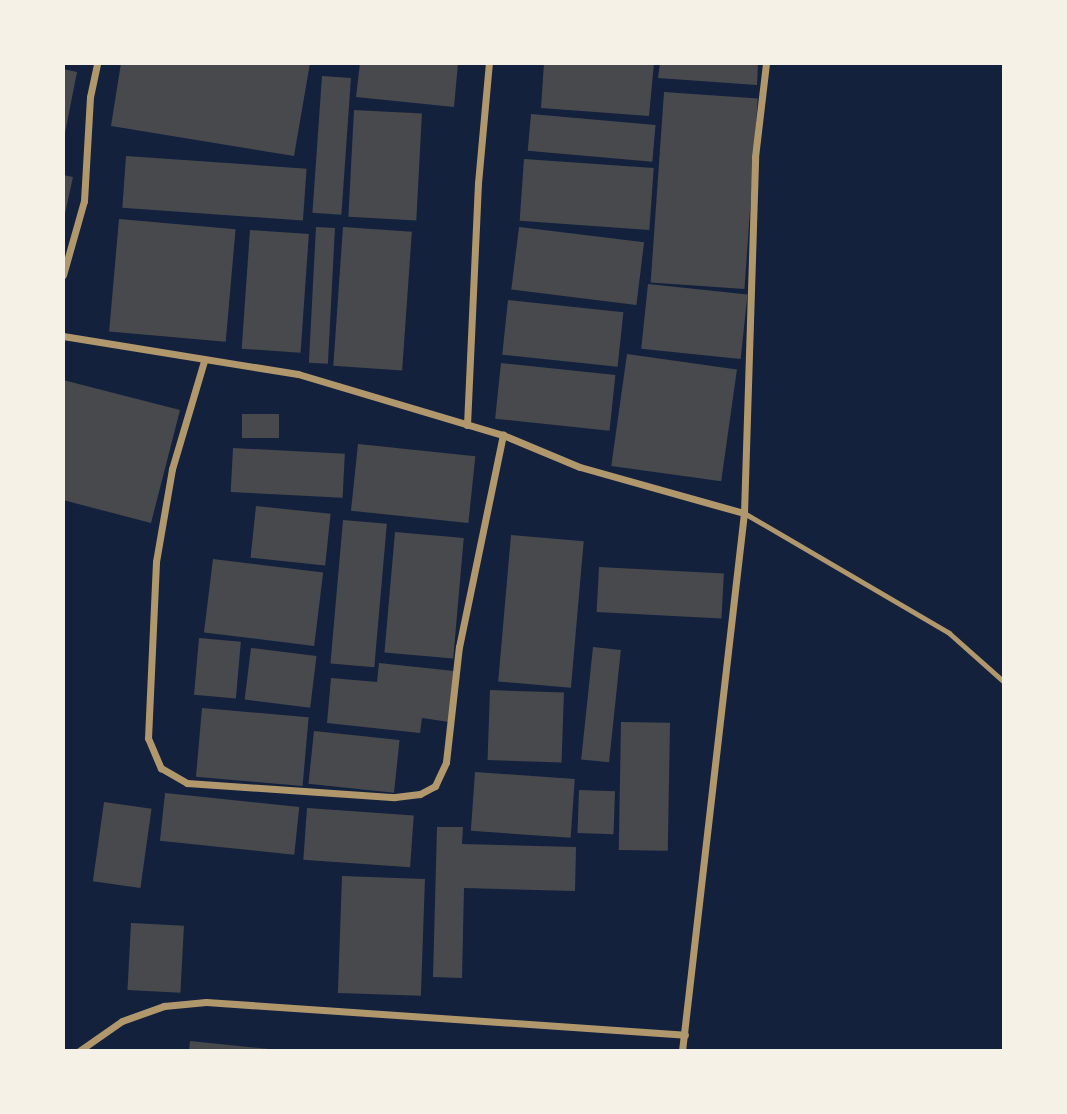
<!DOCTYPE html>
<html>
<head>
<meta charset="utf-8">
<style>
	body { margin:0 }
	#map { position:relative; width:1067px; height:1114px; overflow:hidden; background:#14213d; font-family:Lora,serif }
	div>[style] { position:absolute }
	.building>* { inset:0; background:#48494c; transform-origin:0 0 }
	.service>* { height:5px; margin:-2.5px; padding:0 2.5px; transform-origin:2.5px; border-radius:2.5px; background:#b1986c }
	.minor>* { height:7px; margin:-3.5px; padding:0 3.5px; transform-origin:3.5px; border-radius:3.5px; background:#b1986c }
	span { translate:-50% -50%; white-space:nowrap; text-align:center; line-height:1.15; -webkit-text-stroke:6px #f6f1e7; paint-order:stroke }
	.frame { position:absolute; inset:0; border:65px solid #f6f1e7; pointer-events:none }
</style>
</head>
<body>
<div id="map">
	<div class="building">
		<div style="clip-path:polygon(121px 63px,310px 63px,294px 156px,111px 126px)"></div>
		<div style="clip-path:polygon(360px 63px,458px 63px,454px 107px,356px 97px)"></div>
		<div style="clip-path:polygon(544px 63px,654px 63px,649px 116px,541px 108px)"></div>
		<div style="clip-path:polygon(660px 63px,758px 63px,757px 85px,658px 78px)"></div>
		<div style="clip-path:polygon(63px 69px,77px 72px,64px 138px,63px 137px)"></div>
		<div style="left:322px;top:76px;width:29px;height:137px;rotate:4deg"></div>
		<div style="left:664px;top:92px;width:94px;height:191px;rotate:4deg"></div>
		<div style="left:354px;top:110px;width:68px;height:107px;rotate:3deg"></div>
		<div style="left:531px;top:114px;width:125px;height:37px;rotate:5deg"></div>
		<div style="left:126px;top:156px;width:181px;height:52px;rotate:4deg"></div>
		<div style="left:524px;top:159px;width:130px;height:62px;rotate:4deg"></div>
		<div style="clip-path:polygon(63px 175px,73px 177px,64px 218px,63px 218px)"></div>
		<div style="left:119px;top:219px;width:117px;height:113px;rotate:5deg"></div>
		<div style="left:316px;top:227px;width:19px;height:136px;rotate:3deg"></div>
		<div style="left:343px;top:227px;width:69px;height:139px;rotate:4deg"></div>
		<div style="left:519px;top:227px;width:126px;height:63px;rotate:7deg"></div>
		<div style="left:250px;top:230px;width:59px;height:119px;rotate:4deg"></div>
		<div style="left:648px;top:284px;width:100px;height:65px;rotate:6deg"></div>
		<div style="left:508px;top:300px;width:116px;height:55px;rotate:6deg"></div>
		<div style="left:627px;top:354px;width:111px;height:113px;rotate:8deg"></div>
		<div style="left:501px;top:363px;width:115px;height:56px;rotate:6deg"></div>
		<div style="clip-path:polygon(63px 380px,180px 410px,151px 523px,63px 500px)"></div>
		<div style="left:242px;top:414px;width:37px;height:24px"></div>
		<div style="left:358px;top:444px;width:118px;height:67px;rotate:6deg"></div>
		<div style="left:233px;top:448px;width:112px;height:44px;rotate:3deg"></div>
		<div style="left:256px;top:506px;width:75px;height:52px;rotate:6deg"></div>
		<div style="left:343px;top:520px;width:44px;height:144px;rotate:5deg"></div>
		<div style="left:395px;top:532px;width:69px;height:121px;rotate:5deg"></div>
		<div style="left:511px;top:535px;width:73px;height:147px;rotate:5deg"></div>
		<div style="left:213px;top:559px;width:111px;height:74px;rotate:7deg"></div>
		<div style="left:599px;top:567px;width:125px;height:45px;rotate:3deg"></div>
		<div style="left:199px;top:638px;width:42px;height:57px;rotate:5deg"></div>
		<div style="left:593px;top:647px;width:28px;height:113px;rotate:6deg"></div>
		<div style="left:251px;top:648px;width:66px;height:52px;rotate:7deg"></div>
		<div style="clip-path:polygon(379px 663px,454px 671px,449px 722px,422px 718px,420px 733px,327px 723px,331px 678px,377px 682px)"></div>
		<div style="left:490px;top:690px;width:74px;height:70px;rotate:2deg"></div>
		<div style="left:202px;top:708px;width:107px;height:69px;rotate:5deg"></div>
		<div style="left:621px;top:722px;width:49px;height:128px;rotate:1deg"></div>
		<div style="left:314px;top:731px;width:86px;height:53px;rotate:6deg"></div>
		<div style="left:475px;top:772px;width:100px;height:59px;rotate:4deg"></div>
		<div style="left:579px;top:790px;width:36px;height:43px;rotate:2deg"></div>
		<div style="left:165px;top:793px;width:135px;height:48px;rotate:6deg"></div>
		<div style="left:104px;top:802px;width:48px;height:80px;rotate:8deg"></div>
		<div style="left:307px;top:808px;width:107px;height:52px;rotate:4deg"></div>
		<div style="clip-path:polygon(437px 827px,463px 827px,462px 844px,576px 847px,575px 891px,464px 888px,462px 978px,433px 977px)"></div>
		<div style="left:342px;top:876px;width:83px;height:117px;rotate:2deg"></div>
		<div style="left:131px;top:923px;width:53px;height:67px;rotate:3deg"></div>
		<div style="clip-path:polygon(190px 1041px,269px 1049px,269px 1051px,189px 1051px)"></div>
	</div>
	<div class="service">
		<div style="left:744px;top:513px;width:238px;rotate:30.3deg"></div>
		<div style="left:949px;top:633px;width:74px;rotate:41.7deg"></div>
	</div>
	<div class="minor">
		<div style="left:63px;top:275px;width:77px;rotate:-74.2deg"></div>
		<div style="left:84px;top:201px;width:104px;rotate:-86.7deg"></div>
		<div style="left:90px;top:97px;width:35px;rotate:-78deg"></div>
		<div style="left:63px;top:336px;width:238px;rotate:9.2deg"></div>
		<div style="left:298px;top:374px;width:214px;rotate:16.6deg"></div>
		<div style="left:503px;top:435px;width:83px;rotate:22.6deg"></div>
		<div style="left:580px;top:467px;width:170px;rotate:15.7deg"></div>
		<div style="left:204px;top:361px;width:113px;rotate:106.5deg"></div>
		<div style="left:172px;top:469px;width:94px;rotate:99.8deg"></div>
		<div style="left:156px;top:562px;width:176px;rotate:92.6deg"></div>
		<div style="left:148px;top:738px;width:33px;rotate:67deg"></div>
		<div style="left:161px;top:768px;width:30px;rotate:30deg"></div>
		<div style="left:187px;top:783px;width:208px;rotate:3.9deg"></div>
		<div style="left:395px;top:797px;width:25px;rotate:-7deg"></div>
		<div style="left:420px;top:794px;width:17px;rotate:-28deg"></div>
		<div style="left:435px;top:786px;width:26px;rotate:-65deg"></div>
		<div style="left:446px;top:762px;width:116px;rotate:-83.6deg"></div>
		<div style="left:459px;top:647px;width:217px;rotate:-78.3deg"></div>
		<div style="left:467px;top:425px;width:242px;rotate:-87.4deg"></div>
		<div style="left:478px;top:183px;width:121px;rotate:-84.8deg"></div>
		<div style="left:79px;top:1051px;width:52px;rotate:-34.9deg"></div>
		<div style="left:122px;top:1021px;width:45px;rotate:-19.7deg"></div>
		<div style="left:164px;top:1006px;width:42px;rotate:-5.4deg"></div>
		<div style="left:206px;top:1002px;width:480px;rotate:3.9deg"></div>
		<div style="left:682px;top:1051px;width:542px;rotate:-83.43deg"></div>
		<div style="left:744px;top:513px;width:356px;rotate:-88.2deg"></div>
		<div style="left:755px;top:157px;width:95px;rotate:-83.3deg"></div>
	</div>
	<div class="frame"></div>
</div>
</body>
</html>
